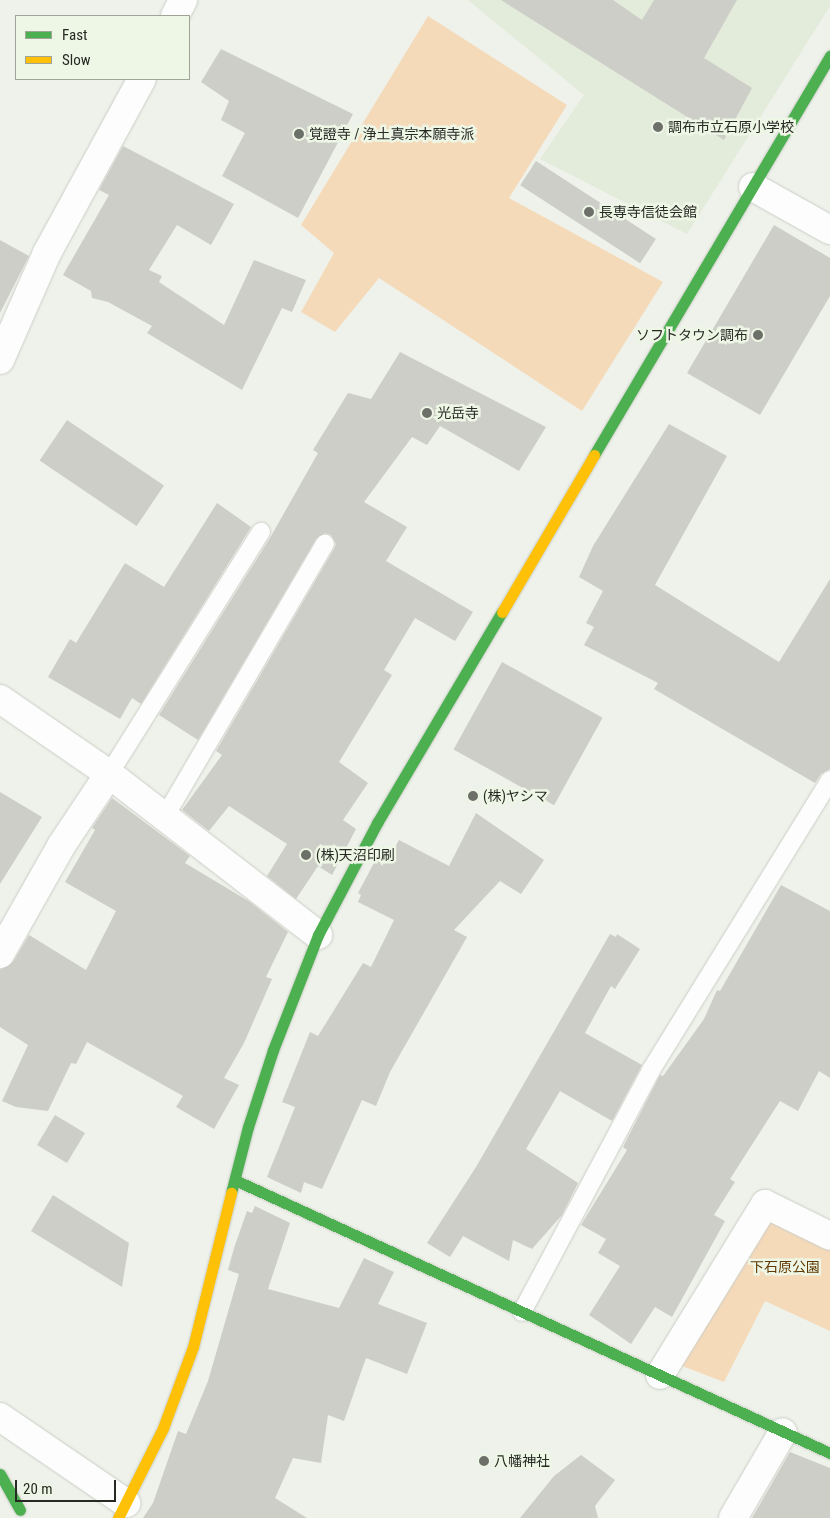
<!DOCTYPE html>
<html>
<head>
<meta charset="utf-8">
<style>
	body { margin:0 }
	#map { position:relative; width:830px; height:1518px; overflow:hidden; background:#eef2ea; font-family:"Roboto Condensed","Noto Sans JP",sans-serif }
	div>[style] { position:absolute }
	.built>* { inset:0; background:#e3ebdb }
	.green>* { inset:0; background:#f5daba }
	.building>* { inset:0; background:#cdcec7; transform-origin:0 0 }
	.roads { filter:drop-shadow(0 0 1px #cbcec7) drop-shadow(0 0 1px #cbcec7) }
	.lane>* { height:18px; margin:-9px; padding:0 9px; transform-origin:9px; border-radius:9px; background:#fcfdfc }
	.street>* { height:28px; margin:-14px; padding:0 14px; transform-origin:14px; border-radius:14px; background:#fcfdfc }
	.fast>* { height:11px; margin:-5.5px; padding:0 5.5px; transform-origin:5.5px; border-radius:5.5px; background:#4caf50 }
	.slow>* { height:11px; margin:-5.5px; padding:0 5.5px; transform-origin:5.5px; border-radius:5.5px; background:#ffc107 }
	.dots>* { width:14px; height:14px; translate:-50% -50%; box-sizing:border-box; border:2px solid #eef6e6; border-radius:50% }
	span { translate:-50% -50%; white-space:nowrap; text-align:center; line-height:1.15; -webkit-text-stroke:5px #eef6e6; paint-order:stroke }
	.poi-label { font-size:14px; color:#272923 }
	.left { translate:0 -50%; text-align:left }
	.right { translate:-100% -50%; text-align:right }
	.park-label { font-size:14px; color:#5f3802 }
	.legend { position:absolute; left:15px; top:15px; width:175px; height:65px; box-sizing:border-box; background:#eef6e6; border:1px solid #9ea498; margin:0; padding:6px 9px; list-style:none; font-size:15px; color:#272923 }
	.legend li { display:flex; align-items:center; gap:10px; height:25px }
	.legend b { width:25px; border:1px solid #9ea498 }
	.scale { position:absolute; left:15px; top:1480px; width:101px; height:22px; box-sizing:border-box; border:2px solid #272923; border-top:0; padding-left:6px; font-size:15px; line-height:18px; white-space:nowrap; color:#272923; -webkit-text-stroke:4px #eef6e6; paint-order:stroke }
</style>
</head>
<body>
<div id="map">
	<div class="built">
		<div style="clip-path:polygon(468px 0,830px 0,830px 6px,687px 234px,540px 159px,584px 95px)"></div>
	</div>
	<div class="green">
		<div style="clip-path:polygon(428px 16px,567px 105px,509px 198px,663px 282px,582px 411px,379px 278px,335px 332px,301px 312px,334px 253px,301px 225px)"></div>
		<div style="clip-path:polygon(771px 1216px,830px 1247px,830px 1331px,765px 1301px,724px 1382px,677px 1364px)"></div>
	</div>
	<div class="building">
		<div style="clip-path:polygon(501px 0,613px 0,642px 20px,654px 0,737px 0,704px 58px,752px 88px,724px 140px)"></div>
		<div style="clip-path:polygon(221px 49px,353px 114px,298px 218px,222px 176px,245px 133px,221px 120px,229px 101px,201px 82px)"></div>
		<div style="clip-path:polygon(123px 146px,234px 204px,211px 245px,177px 225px,149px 270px,162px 276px,159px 282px,224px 325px,254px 260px,306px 280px,292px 312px,282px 308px,242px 390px,147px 333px,152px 326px,108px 302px,92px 298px,91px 291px,63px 275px,109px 195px,99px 190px)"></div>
		<div style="left:536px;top:161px;width:143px;height:29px;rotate:33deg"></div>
		<div style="clip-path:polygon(774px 225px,830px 258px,830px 296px,760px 415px,687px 373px)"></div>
		<div style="clip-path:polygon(0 240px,29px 256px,0 313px)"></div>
		<div style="clip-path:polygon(400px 352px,546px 427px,519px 471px,440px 426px,427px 445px,412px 437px,364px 502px,407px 527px,386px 561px,473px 612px,455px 641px,415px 618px,384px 670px,392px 675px,339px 762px,368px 783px,343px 820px,356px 829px,332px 875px,318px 866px,296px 899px,267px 876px,287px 844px,229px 806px,209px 831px,182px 810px,222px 755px,216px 751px,334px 549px,336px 544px,331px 535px,325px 533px,316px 539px,198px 740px,159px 715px,270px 538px,318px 453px,313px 450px,348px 393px,371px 399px)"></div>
		<div style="left:67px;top:420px;width:117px;height:49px;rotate:34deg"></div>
		<div style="clip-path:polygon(669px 424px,727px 456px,655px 585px,779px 662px,830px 579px,830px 769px,821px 774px,815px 783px,654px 689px,658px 683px,584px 645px,594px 627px,586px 623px,603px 591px,579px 577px,593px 546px)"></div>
		<div style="clip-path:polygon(217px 503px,251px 527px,141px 704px,132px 698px,120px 719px,48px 677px,70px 639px,76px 643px,125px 563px,164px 587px)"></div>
		<div style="left:502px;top:662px;width:115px;height:100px;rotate:29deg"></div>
		<div style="clip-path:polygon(0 792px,42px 817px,0 884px)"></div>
		<div style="clip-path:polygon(112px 798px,190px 856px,185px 863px,250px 902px,288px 932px,266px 977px,272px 979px,244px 1043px,224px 1078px,239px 1085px,214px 1129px,176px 1107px,183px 1096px,87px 1042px,76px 1064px,71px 1063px,48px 1111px,16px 1107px,2px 1101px,28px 1045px,0 1027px,0 970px,13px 962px,29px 935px,86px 970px,116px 911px,65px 882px,95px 830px,92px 828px)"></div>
		<div style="clip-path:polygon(476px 813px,544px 860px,521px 894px,500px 881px,454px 930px,467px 937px,390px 1072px,376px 1106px,362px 1100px,322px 1189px,304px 1182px,301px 1193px,267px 1177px,295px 1107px,282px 1102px,310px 1032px,318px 1036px,363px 963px,371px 967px,394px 920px,358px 902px,361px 895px,358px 893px,383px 846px,392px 852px,399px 840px,449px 866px)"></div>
		<div style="clip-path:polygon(781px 885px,830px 911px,830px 1078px,819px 1071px,798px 1111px,780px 1101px,730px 1179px,735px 1182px,714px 1215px,725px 1221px,672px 1317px,655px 1307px,631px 1344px,589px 1315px,620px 1266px,598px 1253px,606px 1239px,581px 1225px,627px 1150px,623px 1147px,660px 1075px,663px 1076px,704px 1019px,717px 990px,720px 991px)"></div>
		<div style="clip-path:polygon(610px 934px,616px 937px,617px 934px,640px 949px,615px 989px,611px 986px,585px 1033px,642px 1065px,612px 1121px,560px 1091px,526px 1149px,578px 1183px,562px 1215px,532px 1249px,513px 1240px,509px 1261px,463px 1236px,450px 1257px,427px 1243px,476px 1167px)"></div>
		<div style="left:55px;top:1115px;width:35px;height:35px;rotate:31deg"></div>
		<div style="clip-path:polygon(53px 1195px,129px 1243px,122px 1287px,31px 1231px)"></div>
		<div style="clip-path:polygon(255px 1206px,290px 1223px,268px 1289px,339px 1308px,364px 1258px,394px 1272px,378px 1304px,427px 1323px,407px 1374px,366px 1358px,344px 1421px,328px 1415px,321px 1463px,293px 1458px,275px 1498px,307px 1518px,143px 1518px,153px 1503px,178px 1431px,186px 1434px,208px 1381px,239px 1274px,228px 1270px,234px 1248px,247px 1211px,252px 1213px)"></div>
		<div style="clip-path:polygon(790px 1452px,830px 1468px,830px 1518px,752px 1518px)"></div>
		<div style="clip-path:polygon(581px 1455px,615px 1480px,595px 1506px,598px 1518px,520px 1518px,554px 1476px)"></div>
	</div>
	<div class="roads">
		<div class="lane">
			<div style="left:109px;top:774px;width:286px;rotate:-57.9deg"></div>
			<div style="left:164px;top:818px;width:318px;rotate:-59.6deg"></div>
			<div style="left:522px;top:1312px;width:274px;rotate:-61.9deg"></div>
			<div style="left:651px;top:1070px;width:341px;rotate:-58.3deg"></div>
		</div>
		<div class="street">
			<div style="left:175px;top:16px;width:18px;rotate:-63deg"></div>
			<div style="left:753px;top:187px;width:88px;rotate:29.2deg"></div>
			<div style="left:0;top:360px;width:117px;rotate:-66.3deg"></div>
			<div style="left:47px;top:253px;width:198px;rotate:-61.4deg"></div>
			<div style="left:0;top:699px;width:132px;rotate:34.5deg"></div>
			<div style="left:109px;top:774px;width:264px;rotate:37.6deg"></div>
			<div style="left:0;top:954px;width:124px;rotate:-60.5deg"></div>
			<div style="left:61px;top:846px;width:87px;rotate:-56.3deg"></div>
			<div style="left:660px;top:1375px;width:201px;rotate:-58.4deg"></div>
			<div style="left:765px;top:1204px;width:72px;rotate:26.2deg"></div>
			<div style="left:0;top:1417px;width:153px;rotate:34.3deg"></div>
			<div style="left:733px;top:1518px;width:99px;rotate:-59.8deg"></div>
		</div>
		<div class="fast">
			<div style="left:594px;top:455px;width:464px;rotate:-59.4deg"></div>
			<div style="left:235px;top:1180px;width:655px;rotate:24.65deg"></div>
			<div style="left:231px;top:1193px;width:68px;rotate:-75.6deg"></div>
			<div style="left:248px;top:1127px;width:81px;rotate:-72deg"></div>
			<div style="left:273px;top:1050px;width:123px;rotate:-68.6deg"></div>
			<div style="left:318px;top:935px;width:127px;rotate:-62.2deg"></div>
			<div style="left:377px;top:823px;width:245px;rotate:-59.4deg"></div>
			<div style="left:0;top:1474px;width:41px;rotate:60.9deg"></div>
		</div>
		<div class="slow">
			<div style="left:502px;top:612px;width:182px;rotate:-59.6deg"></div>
			<div style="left:118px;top:1518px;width:101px;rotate:-63.4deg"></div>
			<div style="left:163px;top:1428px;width:86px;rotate:-69.7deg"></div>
			<div style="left:193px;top:1347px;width:159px;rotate:-76.1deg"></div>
		</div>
	</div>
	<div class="dots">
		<div style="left:658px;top:127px;background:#6d6f69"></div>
		<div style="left:299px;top:134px;background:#6d6f69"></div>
		<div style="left:589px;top:212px;background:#6d6f69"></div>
		<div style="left:758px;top:335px;background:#6d6f69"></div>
		<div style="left:427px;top:413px;background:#6d6f69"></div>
		<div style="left:473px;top:796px;background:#6d6f69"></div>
		<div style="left:306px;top:855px;background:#6d6f69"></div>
		<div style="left:484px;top:1461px;background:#6d6f69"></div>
	</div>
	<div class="poi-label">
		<span class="left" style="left:668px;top:127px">調布市立石原小学校</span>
		<span class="left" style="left:309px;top:134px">覚證寺 / 浄土真宗本願寺派</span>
		<span class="left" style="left:599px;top:212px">長専寺信徒会館</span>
		<span class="right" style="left:748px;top:335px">ソフトタウン調布</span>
		<span class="left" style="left:437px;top:413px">光岳寺</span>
		<span class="left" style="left:483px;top:796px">(株)ヤシマ</span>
		<span class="left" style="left:316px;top:855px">(株)天沼印刷</span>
		<span class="left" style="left:494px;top:1461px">八幡神社</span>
	</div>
	<div class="park-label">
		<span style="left:785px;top:1267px">下石原公園</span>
	</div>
	<ul class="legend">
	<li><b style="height:6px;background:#4caf50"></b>Fast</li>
	<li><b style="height:6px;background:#ffc107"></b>Slow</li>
	</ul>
	<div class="scale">20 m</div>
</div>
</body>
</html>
